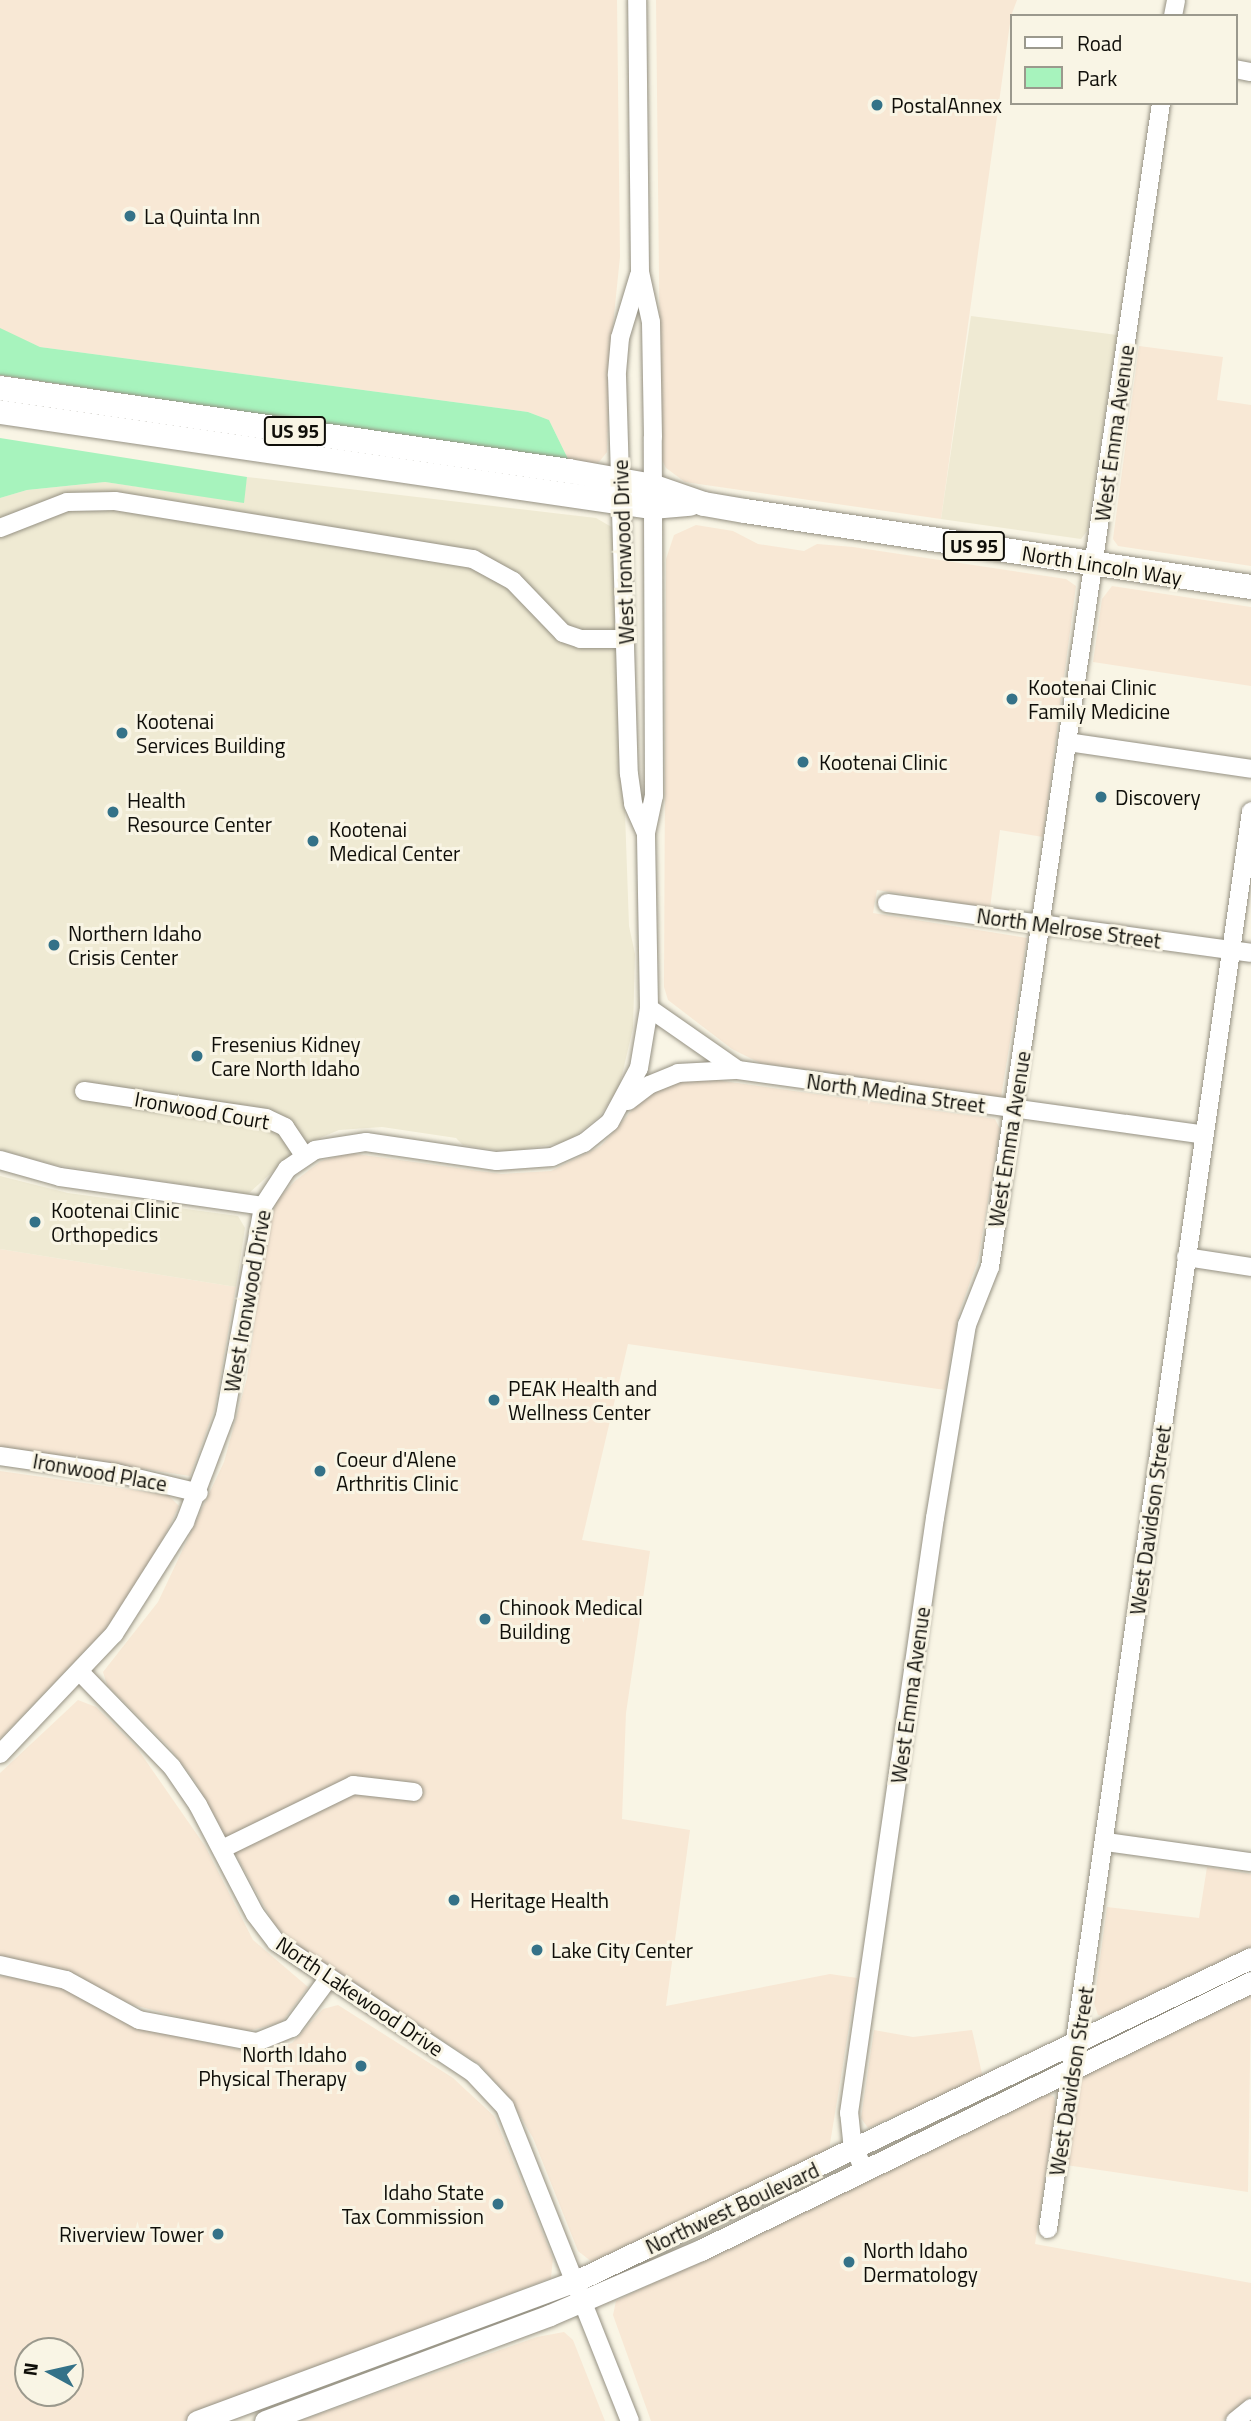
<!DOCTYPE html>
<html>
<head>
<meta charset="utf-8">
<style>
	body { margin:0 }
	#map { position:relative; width:1251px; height:2421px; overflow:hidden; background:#f9f5e5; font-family:"Titillium Web",sans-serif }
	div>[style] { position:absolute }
	.commercial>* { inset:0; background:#f8e8d5 }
	.built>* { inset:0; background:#efead3 }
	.green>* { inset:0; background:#a7f3bd }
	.roads { filter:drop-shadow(0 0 2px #959183) drop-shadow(0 0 2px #959183) }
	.minor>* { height:18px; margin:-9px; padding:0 9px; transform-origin:9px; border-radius:9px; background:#fff }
	.major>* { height:21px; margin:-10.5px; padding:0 10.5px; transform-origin:10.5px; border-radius:10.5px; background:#fff }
	.highway>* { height:24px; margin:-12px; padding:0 12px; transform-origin:12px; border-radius:12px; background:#fff }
	.dots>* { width:19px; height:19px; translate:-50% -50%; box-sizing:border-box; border:4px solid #f9f5e5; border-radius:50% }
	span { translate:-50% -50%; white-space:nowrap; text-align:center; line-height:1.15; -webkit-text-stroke:6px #f9f5e5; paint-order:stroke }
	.shield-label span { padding:2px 5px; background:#f9f5e5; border:2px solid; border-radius:5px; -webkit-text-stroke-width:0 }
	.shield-label { font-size:19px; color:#0f0e09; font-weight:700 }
	.poi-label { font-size:21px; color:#0f0e09 }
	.left { translate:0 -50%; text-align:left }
	.right { translate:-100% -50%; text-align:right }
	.street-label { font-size:21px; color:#0f0e09 }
	.legend { position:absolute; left:1010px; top:14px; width:228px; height:91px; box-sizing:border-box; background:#f9f5e5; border:2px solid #9b998d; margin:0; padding:9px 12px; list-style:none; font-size:21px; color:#0f0e09 }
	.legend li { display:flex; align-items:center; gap:14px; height:35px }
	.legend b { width:35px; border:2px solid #9b998d }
	.north { position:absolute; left:14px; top:2337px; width:70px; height:70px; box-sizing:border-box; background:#f9f5e5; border:2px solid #9b998d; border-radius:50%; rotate:278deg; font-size:19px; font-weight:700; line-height:28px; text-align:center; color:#0f0e09 }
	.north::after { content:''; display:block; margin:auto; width:24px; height:32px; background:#347288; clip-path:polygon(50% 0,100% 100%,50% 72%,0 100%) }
</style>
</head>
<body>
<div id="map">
	<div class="commercial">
		<div style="clip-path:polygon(0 0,617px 0,620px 257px,611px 344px,607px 452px,599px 462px,585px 468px,569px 461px,549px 420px,528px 412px,40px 347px,0 329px)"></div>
		<div style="clip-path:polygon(656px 0,1017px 0,1011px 16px,941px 519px,685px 482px,666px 468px,661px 458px)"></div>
		<div style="clip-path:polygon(1139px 346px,1223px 357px,1217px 400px,1251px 405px,1251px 566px,1118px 546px,1113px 539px)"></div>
		<div style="clip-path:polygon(696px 525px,733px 531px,758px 544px,804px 551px,817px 544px,853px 547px,1066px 579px,1076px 586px,1043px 837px,1000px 830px,990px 908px,877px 890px,873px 913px,1027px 938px,1001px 1097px,760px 1063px,732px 1049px,668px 1000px,664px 987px,666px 559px,674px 535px)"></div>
		<div style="clip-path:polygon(1112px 586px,1251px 607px,1251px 686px,1093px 662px,1102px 599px)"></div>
		<div style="clip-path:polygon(702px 1078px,995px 1119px,1000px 1129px,978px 1260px,959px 1313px,945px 1390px,628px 1344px,582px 1540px,650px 1551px,626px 1713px,622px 1819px,690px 1830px,666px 2006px,830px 1974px,857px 1978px,829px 2150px,592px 2262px,578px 2251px,533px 2138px,510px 2098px,479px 2064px,291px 1943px,273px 1922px,195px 1781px,170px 1748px,107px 1685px,103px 1672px,158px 1602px,224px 1462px,247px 1378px,267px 1231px,277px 1200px,295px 1181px,321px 1161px,349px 1153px,501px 1174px,551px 1171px,601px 1146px,640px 1101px,663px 1083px)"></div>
		<div style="clip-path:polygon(0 1249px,236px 1287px,215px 1408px,190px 1476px,0 1447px)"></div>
		<div style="clip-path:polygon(0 1471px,168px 1495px,179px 1506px,154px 1558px,107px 1628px,0 1739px)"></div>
		<div style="clip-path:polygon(78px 1700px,96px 1707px,137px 1748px,205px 1846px,253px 1940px,308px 1987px,282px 2022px,248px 2031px,206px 2024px,130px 2004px,57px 1970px,0 1959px,0 1773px)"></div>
		<div style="clip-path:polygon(1207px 1867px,1251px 1874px,1251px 1950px,1109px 2017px,1098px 2015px,1094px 2003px,1107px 1907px,1199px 1918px)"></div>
		<div style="clip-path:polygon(evenodd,0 1976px,52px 1983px,159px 2032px,261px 2054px,292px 2043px,323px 2009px,338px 2005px,453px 2078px,494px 2116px,553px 2258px,551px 2278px,183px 2421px,0 2421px,0 1976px,28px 2351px,70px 2351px,70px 2393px,28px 2393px,28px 2351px)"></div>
		<div style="clip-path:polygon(1251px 1992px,1248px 2192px,1066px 2165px,1080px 2076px)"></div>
		<div style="clip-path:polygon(874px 2030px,913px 2037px,972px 2030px,983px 2078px,868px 2128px,861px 2118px)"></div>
		<div style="clip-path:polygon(1045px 2092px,1054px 2097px,1056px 2106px,1035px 2244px,1251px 2283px,1251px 2396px,1222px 2421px,651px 2421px,613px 2315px,616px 2301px)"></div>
		<div style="clip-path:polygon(564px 2332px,573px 2340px,605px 2421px,299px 2421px,537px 2337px)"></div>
	</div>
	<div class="built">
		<div style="clip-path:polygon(971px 316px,1117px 335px,1087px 531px,1081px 539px,941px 519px)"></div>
		<div style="clip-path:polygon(247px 477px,596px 518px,615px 529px,629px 926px,635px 954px,633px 1028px,619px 1088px,599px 1117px,567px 1142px,507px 1152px,463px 1145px,456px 1138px,382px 1127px,339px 1130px,301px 1146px,248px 1194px,55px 1165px,0 1150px,0 498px,27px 490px,105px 482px,243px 502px)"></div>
		<div style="clip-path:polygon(0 1176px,68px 1193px,238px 1216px,245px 1228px,236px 1287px,0 1249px)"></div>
	</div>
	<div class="green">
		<div style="clip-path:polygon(0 328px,40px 347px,528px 412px,549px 420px,569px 461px,0 375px)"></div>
		<div style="clip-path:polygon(0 438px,247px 477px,244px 503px,105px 482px,27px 490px,0 498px)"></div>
	</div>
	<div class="roads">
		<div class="minor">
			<div style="left:1173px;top:16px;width:16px;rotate:-79deg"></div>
			<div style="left:1235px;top:69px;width:16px;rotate:11deg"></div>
			<div style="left:639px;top:275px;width:66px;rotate:106.8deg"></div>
			<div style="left:620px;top:338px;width:38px;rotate:95deg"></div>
			<div style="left:617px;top:376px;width:398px;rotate:88.3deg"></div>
			<div style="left:629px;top:774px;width:30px;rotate:82deg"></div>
			<div style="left:633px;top:804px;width:32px;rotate:66deg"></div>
			<div style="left:0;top:528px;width:72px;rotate:-21.2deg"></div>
			<div style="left:67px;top:502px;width:48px;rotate:-1.2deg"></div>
			<div style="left:115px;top:501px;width:363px;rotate:9.2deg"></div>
			<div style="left:473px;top:559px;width:46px;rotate:28.8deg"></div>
			<div style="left:513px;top:581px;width:72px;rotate:46.1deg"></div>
			<div style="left:563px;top:633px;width:18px;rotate:19deg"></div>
			<div style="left:580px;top:639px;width:45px"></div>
			<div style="left:1067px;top:742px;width:186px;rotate:8.3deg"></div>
			<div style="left:887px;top:903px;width:367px;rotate:7.8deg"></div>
			<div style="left:649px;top:1008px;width:108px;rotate:34.9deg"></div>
			<div style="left:738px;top:1070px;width:471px;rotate:7.9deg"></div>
			<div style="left:84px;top:1091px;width:184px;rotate:8.4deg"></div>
			<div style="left:266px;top:1118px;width:21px;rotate:25deg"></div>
			<div style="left:285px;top:1127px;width:34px;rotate:56deg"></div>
			<div style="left:628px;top:1101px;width:26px;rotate:-37deg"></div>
			<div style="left:649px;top:1085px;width:31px;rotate:-22deg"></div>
			<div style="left:678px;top:1073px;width:57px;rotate:-3deg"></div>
			<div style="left:0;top:1160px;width:62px;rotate:15.8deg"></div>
			<div style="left:60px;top:1177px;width:205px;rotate:8.1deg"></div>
			<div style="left:1186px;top:1257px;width:66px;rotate:8.7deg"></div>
			<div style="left:0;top:1456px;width:117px;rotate:8.3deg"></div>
			<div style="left:116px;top:1473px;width:85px;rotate:13.5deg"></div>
			<div style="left:80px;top:1672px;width:132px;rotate:45.9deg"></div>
			<div style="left:172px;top:1767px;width:46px;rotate:55.6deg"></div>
			<div style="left:198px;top:1805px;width:123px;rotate:62.4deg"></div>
			<div style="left:255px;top:1914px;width:35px;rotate:53deg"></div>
			<div style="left:276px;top:1942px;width:235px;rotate:33.6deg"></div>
			<div style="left:472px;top:2072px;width:48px;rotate:46.7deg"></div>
			<div style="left:505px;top:2107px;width:338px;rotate:68.3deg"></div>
			<div style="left:0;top:1754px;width:166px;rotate:-46.5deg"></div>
			<div style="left:114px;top:1634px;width:133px;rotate:-57.6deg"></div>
			<div style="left:185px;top:1522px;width:113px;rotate:-69.3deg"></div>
			<div style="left:225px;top:1416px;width:213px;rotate:-79.7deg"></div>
			<div style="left:263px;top:1206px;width:44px;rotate:-57deg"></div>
			<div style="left:287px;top:1169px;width:34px;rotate:-34deg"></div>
			<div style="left:315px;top:1150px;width:52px;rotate:-8.9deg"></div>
			<div style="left:366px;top:1142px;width:132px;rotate:8.3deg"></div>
			<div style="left:497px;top:1161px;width:55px;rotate:-4.2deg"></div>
			<div style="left:552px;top:1157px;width:35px;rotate:-24deg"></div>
			<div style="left:584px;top:1143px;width:33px;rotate:-39deg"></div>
			<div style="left:610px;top:1122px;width:61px;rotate:-61.8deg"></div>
			<div style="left:639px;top:1068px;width:61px;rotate:-80.5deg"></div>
			<div style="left:649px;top:1008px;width:175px;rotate:-91deg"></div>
			<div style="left:646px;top:833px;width:38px;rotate:-78deg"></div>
			<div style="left:654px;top:796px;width:359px;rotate:-90.2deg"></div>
			<div style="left:653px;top:437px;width:115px;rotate:-91deg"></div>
			<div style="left:651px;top:322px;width:51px;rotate:-102.4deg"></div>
			<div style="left:640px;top:272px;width:272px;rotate:-90.6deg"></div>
			<div style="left:1106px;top:1842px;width:146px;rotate:7.9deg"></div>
			<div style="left:222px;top:1849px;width:146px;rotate:-26deg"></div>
			<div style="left:353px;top:1785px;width:61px;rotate:6.5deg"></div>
			<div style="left:0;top:1965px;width:68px;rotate:12.8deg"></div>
			<div style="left:66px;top:1980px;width:83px;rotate:28.7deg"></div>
			<div style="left:139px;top:2020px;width:120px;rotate:10.6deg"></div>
			<div style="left:257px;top:2042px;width:38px;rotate:-22deg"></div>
			<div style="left:292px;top:2028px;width:61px;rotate:-53.7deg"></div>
			<div style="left:863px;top:2169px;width:31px;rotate:-111deg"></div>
			<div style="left:852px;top:2140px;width:27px;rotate:-96deg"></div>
			<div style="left:849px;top:2113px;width:601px;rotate:-81.78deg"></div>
			<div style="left:935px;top:1518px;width:196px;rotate:-80.6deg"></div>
			<div style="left:967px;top:1325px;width:62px;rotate:-68.4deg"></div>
			<div style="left:990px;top:1267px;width:1176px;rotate:-81.64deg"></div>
			<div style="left:1048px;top:2229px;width:1432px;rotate:-81.85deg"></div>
			<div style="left:1235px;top:2421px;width:21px;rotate:-39deg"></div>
		</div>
		<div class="major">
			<div style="left:197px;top:2421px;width:404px;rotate:-20.3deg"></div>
			<div style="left:576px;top:2281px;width:748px;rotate:-25.57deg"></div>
			<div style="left:265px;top:2421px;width:304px;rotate:-20.4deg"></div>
			<div style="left:550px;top:2315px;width:164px;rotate:-23.3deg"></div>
			<div style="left:701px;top:2250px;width:612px;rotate:-25.98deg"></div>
		</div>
		<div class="highway">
			<div style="left:0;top:388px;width:575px;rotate:8.3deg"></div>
			<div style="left:569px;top:471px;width:84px;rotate:10.2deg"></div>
			<div style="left:652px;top:486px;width:55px;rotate:19.1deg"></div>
			<div style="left:704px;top:504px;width:42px;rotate:9.7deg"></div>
			<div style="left:745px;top:511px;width:512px;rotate:8.54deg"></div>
			<div style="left:0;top:412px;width:659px;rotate:8.29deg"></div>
			<div style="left:652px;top:507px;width:38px;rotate:-5deg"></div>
		</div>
	</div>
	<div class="dots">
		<div style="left:877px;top:105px;background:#347288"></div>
		<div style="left:130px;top:216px;background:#347288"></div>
		<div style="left:1012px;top:699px;background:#347288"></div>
		<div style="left:122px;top:733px;background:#347288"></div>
		<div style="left:803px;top:762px;background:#347288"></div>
		<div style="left:1101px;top:797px;background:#347288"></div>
		<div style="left:113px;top:812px;background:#347288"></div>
		<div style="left:313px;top:841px;background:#347288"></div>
		<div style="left:54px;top:945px;background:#347288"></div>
		<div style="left:197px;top:1056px;background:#347288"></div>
		<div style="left:35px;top:1222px;background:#347288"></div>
		<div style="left:494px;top:1400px;background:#347288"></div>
		<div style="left:320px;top:1471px;background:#347288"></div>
		<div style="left:485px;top:1619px;background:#347288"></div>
		<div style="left:454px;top:1900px;background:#347288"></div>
		<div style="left:537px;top:1950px;background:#347288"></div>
		<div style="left:361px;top:2066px;background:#347288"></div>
		<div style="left:498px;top:2204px;background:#347288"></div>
		<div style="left:218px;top:2234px;background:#347288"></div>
		<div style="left:849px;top:2262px;background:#347288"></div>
	</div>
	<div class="shield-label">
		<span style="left:295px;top:431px">US 95</span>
		<span style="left:974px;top:546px">US 95</span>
	</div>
	<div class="poi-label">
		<span class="left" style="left:891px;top:105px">PostalAnnex</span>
		<span class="left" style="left:144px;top:216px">La Quinta Inn</span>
		<span class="left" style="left:1028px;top:699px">Kootenai Clinic<br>Family Medicine</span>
		<span class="left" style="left:136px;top:733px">Kootenai<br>Services Building</span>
		<span class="left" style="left:819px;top:762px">Kootenai Clinic</span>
		<span class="left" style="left:1115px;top:797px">Discovery</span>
		<span class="left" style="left:127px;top:812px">Health<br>Resource Center</span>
		<span class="left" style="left:329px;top:841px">Kootenai<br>Medical Center</span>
		<span class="left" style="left:68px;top:945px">Northern Idaho<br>Crisis Center</span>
		<span class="left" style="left:211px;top:1056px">Fresenius Kidney<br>Care North Idaho</span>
		<span class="left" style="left:51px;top:1222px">Kootenai Clinic<br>Orthopedics</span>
		<span class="left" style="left:508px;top:1400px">PEAK Health and<br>Wellness Center</span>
		<span class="left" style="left:336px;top:1471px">Coeur d'Alene<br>Arthritis Clinic</span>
		<span class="left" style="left:499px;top:1619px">Chinook Medical<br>Building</span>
		<span class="left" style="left:470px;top:1900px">Heritage Health</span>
		<span class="left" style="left:551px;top:1950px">Lake City Center</span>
		<span class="right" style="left:347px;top:2066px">North Idaho<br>Physical Therapy</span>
		<span class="right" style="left:484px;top:2204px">Idaho State<br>Tax Commission</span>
		<span class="right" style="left:204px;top:2234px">Riverview Tower</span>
		<span class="left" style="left:863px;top:2262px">North Idaho<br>Dermatology</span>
	</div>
	<div class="street-label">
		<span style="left:1114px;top:433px;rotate:-82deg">West Emma Avenue</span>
		<span style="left:623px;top:552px;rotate:-92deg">West Ironwood Drive</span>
		<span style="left:1102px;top:565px;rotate:9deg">North Lincoln Way</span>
		<span style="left:1069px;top:928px;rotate:8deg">North Melrose Street</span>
		<span style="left:896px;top:1093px;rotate:8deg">North Medina Street</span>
		<span style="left:202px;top:1110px;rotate:10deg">Ironwood Court</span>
		<span style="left:1009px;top:1139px;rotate:-81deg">West Emma Avenue</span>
		<span style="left:247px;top:1301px;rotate:-80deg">West Ironwood Drive</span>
		<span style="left:100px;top:1472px;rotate:10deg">Ironwood Place</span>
		<span style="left:1150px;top:1520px;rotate:-82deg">West Davidson Street</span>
		<span style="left:910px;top:1695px;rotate:-82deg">West Emma Avenue</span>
		<span style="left:360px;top:1996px;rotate:34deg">North Lakewood Drive</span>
		<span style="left:1071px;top:2081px;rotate:-81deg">West Davidson Street</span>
		<span style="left:732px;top:2208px;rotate:-25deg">Northwest Boulevard</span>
	</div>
	<ul class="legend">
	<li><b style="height:9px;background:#fff"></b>Road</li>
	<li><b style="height:19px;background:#a7f3bd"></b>Park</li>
	</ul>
	<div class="north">N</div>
</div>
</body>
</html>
